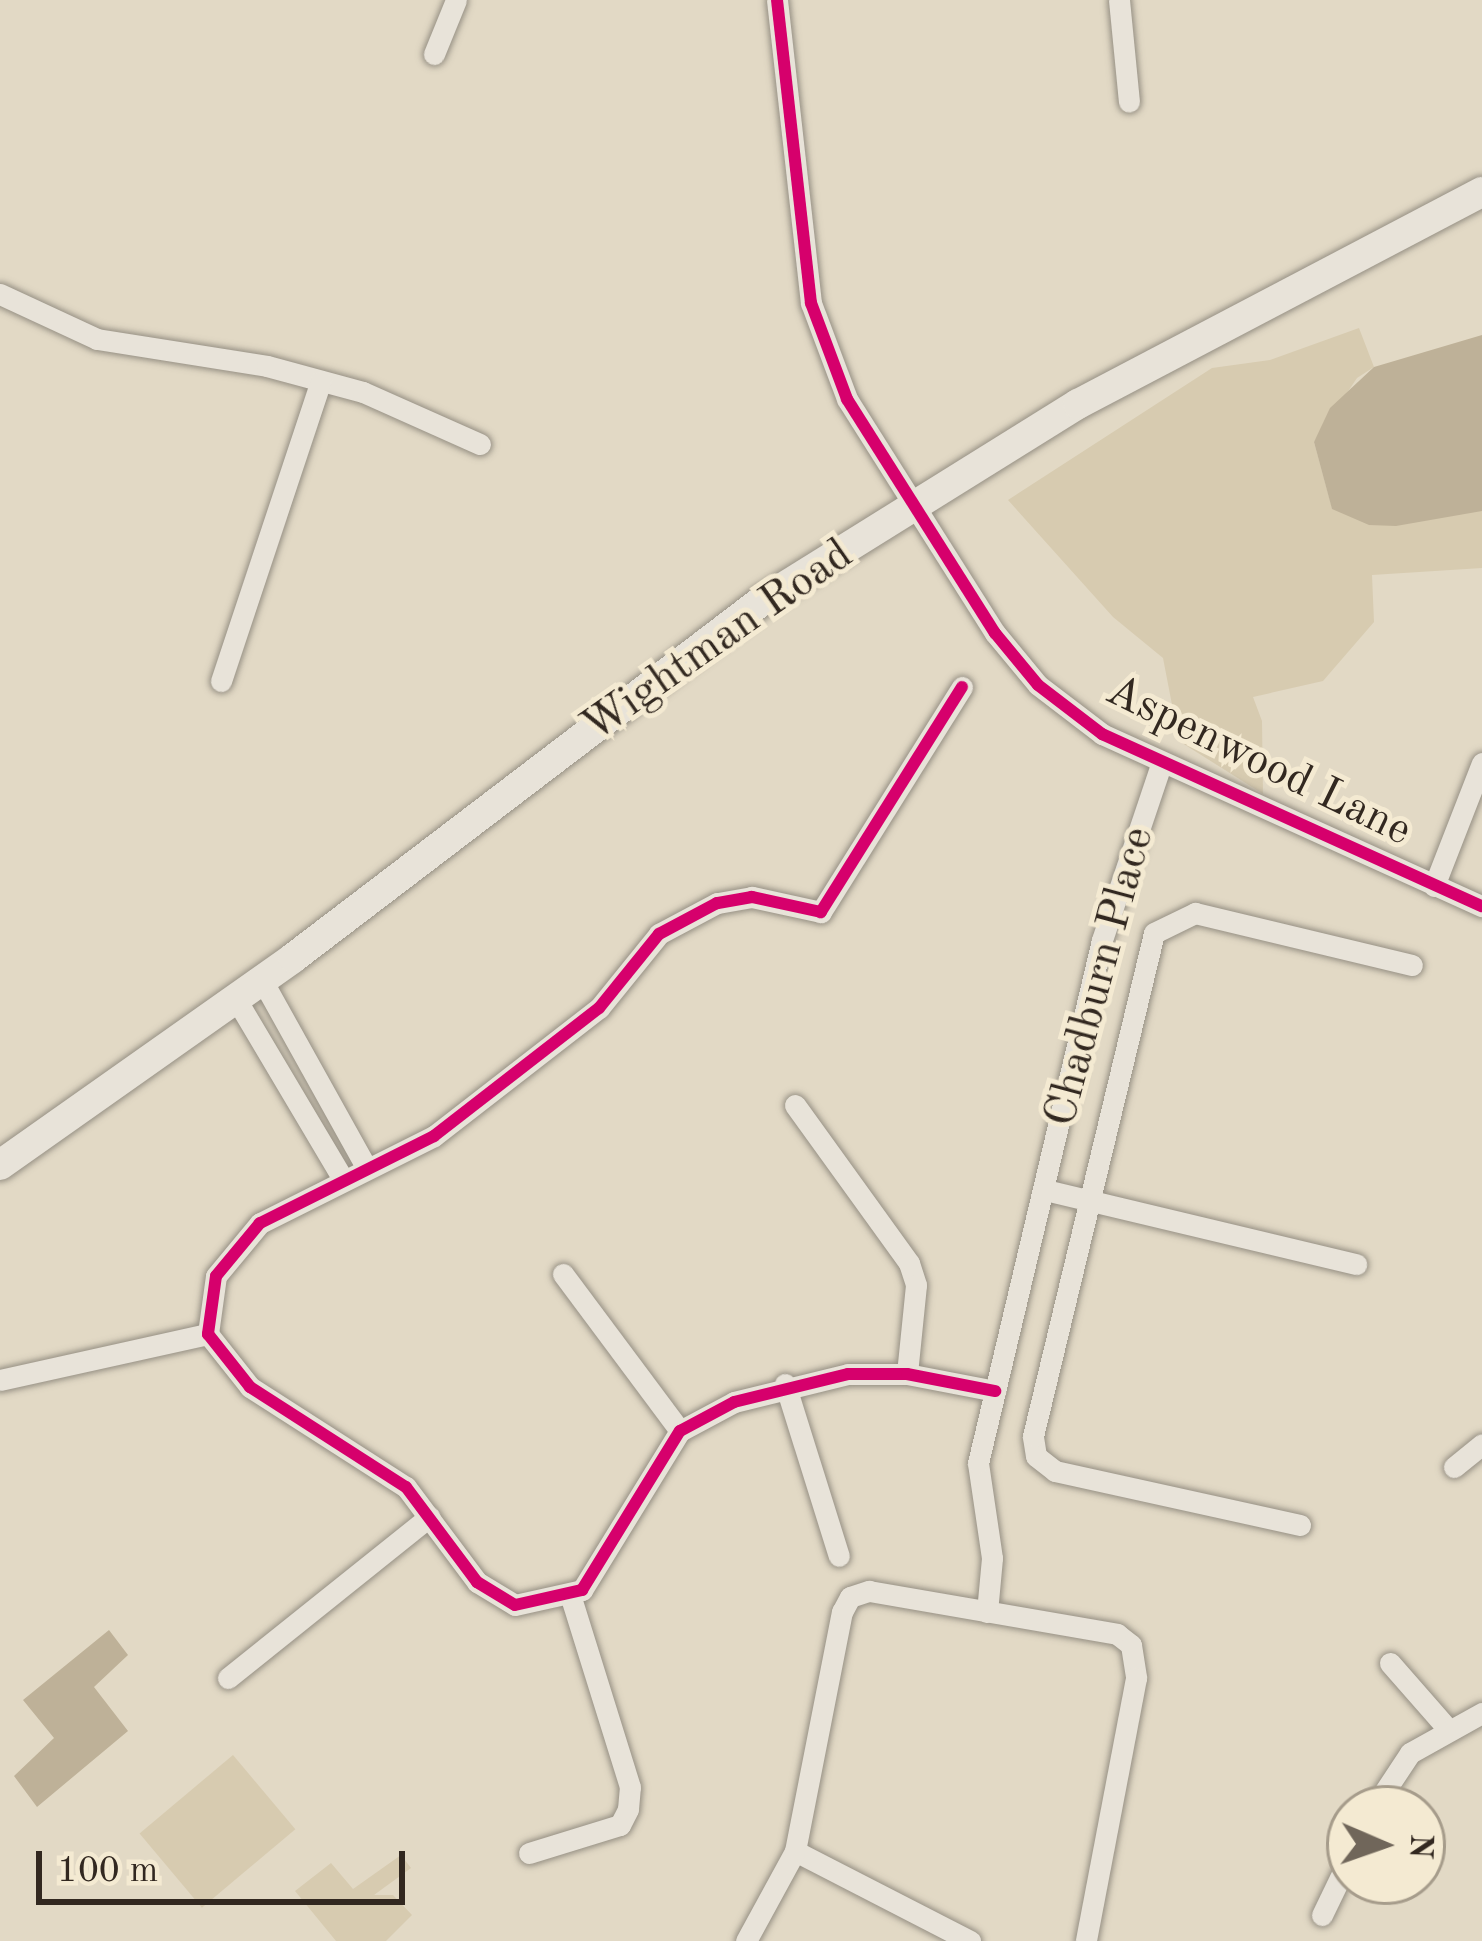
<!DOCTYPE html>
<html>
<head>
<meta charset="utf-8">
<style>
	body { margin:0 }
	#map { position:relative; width:1482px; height:1941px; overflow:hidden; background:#e2d9c5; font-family:"Old Standard TT",serif }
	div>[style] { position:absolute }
	.green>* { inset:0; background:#d7cbb0; transform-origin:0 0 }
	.water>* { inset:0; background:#beb198 }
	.roads { filter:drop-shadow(0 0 3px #969084) drop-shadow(0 0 3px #969084) }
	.street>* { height:21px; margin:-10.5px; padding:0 10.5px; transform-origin:10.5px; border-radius:10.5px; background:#e8e3d9 }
	.secondary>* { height:30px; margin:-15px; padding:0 15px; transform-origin:15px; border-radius:15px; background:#e8e3d9 }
	.cycleway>* { height:12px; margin:-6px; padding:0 6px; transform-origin:6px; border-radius:6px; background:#d6006c }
	span { translate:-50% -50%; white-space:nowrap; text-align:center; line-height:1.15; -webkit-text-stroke:10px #f4ead2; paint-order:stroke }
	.street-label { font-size:45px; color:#322820 }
	.north { position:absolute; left:1326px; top:1785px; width:120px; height:120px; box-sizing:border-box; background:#f4ead2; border:3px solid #a69c8b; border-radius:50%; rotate:92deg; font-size:33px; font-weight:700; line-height:48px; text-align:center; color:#322820 }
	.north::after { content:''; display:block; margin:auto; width:42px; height:54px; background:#70665a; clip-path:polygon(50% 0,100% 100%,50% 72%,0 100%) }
	.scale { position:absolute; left:36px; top:1851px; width:369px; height:54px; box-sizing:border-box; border:6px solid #322820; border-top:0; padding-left:15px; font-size:36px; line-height:42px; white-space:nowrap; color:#322820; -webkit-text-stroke:9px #f4ead2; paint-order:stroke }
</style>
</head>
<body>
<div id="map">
	<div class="green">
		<div style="clip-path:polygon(1359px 328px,1374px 367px,1357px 378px,1314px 442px,1332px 508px,1482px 511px,1482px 568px,1372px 575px,1374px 622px,1323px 681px,1253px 697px,1262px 721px,1263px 794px,1179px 741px,1163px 658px,1113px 617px,1008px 500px,1212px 368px,1270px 360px)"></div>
		<div style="left:233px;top:1755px;width:97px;height:122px;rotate:50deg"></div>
		<div style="clip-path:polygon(401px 1855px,411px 1868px,374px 1895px,393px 1895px,412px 1915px,386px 1941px,336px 1941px,295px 1891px,331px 1863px,353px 1889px)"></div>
	</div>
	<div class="water">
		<div style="clip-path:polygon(1482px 335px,1482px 511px,1396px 526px,1369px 525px,1332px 509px,1314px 442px,1330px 408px,1374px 367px)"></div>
		<div style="clip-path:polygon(109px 1630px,128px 1655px,94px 1687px,128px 1731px,37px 1807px,14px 1776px,54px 1738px,23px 1700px)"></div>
	</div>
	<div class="roads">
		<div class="street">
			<div style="left:777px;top:0;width:305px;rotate:83.6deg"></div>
			<div style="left:811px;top:303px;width:103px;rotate:69.4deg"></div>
			<div style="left:847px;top:399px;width:277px;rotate:57.7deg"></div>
			<div style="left:995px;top:633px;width:67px;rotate:50.4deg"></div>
			<div style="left:1038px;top:685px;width:81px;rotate:37.4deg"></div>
			<div style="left:1102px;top:734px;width:417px;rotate:24.4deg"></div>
			<div style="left:1119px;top:0;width:102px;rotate:84.4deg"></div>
			<div style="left:434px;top:54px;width:58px;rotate:-67.8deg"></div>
			<div style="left:0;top:294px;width:107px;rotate:24.9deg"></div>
			<div style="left:97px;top:339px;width:172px;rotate:9deg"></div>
			<div style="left:267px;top:366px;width:99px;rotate:15.2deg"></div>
			<div style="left:363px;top:392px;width:128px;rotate:24deg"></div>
			<div style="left:221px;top:681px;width:316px;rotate:-71.6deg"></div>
			<div style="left:962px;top:687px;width:266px;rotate:122.1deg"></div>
			<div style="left:821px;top:912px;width:71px;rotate:-167.7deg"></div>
			<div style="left:752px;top:897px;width:36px;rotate:170deg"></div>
			<div style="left:717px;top:903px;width:66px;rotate:151.9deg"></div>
			<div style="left:659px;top:934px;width:95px;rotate:129deg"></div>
			<div style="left:599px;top:1008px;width:209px;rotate:142.2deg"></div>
			<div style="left:434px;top:1136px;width:195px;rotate:153.4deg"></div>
			<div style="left:260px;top:1223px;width:69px;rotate:129.7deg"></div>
			<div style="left:216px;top:1276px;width:59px;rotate:97.9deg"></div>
			<div style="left:208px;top:1334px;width:68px;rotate:51.6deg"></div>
			<div style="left:250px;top:1387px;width:185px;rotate:32.7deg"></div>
			<div style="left:406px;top:1487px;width:119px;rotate:53.2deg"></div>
			<div style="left:477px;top:1582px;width:44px;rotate:31.2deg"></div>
			<div style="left:515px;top:1605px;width:69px;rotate:-12.6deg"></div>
			<div style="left:582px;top:1590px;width:187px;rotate:-58.4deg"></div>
			<div style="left:680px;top:1431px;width:61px;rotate:-28.2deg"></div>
			<div style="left:734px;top:1402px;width:117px;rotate:-13.8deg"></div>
			<div style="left:848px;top:1374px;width:59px"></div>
			<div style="left:907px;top:1374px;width:90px;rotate:10.9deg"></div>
			<div style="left:1434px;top:886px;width:132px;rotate:-68.7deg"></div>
			<div style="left:262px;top:980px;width:212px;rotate:60.9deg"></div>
			<div style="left:236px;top:999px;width:206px;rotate:59.3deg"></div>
			<div style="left:795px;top:1105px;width:195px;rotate:54.2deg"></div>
			<div style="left:909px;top:1263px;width:23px;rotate:72deg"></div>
			<div style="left:916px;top:1285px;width:89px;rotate:95.8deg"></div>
			<div style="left:1045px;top:1190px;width:320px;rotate:13.4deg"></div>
			<div style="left:563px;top:1274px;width:196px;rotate:53.3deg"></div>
			<div style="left:0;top:1380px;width:213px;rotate:-12.5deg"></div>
			<div style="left:785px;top:1384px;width:180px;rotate:72.6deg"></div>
			<div style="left:1454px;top:1467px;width:36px;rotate:-39deg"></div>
			<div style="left:1300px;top:1525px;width:251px;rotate:-167.6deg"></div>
			<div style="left:1055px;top:1471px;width:24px;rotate:-142deg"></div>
			<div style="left:1036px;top:1456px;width:20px;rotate:-99deg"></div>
			<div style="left:1033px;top:1436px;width:517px;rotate:-76.47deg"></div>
			<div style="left:1154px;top:933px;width:46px;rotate:-26deg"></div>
			<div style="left:1195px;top:913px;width:223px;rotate:13.5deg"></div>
			<div style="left:987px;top:1612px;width:54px;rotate:-84.7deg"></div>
			<div style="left:992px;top:1558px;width:96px;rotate:-98.4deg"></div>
			<div style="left:978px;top:1463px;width:537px;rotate:-76.66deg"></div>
			<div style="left:1102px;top:940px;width:185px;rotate:-71.4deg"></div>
			<div style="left:1390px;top:1663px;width:86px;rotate:48.8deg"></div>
			<div style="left:228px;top:1678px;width:258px;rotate:-38.7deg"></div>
			<div style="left:1373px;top:1809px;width:67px;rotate:-56.5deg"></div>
			<div style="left:1410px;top:1753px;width:82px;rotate:-29.1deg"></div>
			<div style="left:795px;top:1851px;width:197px;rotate:27.2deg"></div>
			<div style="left:529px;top:1853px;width:95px;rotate:-17.1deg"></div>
			<div style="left:620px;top:1825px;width:18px;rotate:-63deg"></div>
			<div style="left:628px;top:1809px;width:22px;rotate:-85deg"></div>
			<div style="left:630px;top:1787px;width:199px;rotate:-107.3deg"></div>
			<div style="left:1322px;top:1915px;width:64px;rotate:-64.2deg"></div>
			<div style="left:746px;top:1941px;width:102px;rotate:-61.4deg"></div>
			<div style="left:795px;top:1851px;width:244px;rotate:-78.9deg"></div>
			<div style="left:842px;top:1612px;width:17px;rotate:-62deg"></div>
			<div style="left:850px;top:1597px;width:20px;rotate:-18deg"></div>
			<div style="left:869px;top:1591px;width:252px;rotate:9.8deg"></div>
			<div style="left:1117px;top:1634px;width:18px;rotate:38deg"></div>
			<div style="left:1131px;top:1645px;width:33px;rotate:81deg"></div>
			<div style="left:1136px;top:1678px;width:268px;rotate:100.8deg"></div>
		</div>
		<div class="secondary">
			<div style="left:0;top:1165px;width:359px;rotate:-35.2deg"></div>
			<div style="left:293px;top:958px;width:591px;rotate:-37.3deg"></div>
			<div style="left:763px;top:600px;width:371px;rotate:-31.9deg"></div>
			<div style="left:1078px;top:404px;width:456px;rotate:-27.7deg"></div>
		</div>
	</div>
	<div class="cycleway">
		<div style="left:777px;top:0;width:305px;rotate:83.6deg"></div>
		<div style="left:811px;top:303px;width:103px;rotate:69.4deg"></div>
		<div style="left:847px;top:399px;width:277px;rotate:57.7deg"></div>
		<div style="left:995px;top:633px;width:67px;rotate:50.4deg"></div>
		<div style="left:1038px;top:685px;width:81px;rotate:37.4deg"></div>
		<div style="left:1102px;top:734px;width:417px;rotate:24.4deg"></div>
		<div style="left:962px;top:687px;width:266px;rotate:122.1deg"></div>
		<div style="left:821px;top:912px;width:71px;rotate:-167.7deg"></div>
		<div style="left:752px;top:897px;width:36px;rotate:170deg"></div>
		<div style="left:717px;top:903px;width:66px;rotate:151.9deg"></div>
		<div style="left:659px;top:934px;width:95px;rotate:129deg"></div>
		<div style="left:599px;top:1008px;width:209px;rotate:142.2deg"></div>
		<div style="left:434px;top:1136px;width:195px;rotate:153.4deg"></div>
		<div style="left:260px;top:1223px;width:69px;rotate:129.7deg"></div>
		<div style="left:216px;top:1276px;width:59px;rotate:97.9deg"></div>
		<div style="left:208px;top:1334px;width:68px;rotate:51.6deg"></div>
		<div style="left:250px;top:1387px;width:185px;rotate:32.7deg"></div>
		<div style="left:406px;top:1487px;width:119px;rotate:53.2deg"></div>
		<div style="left:477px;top:1582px;width:44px;rotate:31.2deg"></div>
		<div style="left:515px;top:1605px;width:69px;rotate:-12.6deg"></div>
		<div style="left:582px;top:1590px;width:187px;rotate:-58.4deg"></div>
		<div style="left:680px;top:1431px;width:61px;rotate:-28.2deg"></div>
		<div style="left:734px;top:1402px;width:117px;rotate:-13.8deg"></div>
		<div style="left:848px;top:1374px;width:59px"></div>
		<div style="left:907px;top:1374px;width:90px;rotate:10.9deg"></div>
	</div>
	<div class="street-label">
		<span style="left:718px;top:642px;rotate:-35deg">Wightman Road</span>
		<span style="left:1258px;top:762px;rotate:26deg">Aspenwood Lane</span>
		<span style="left:1101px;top:977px;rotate:-75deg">Chadburn Place</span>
	</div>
	<div class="north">N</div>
	<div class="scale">100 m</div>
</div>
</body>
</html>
